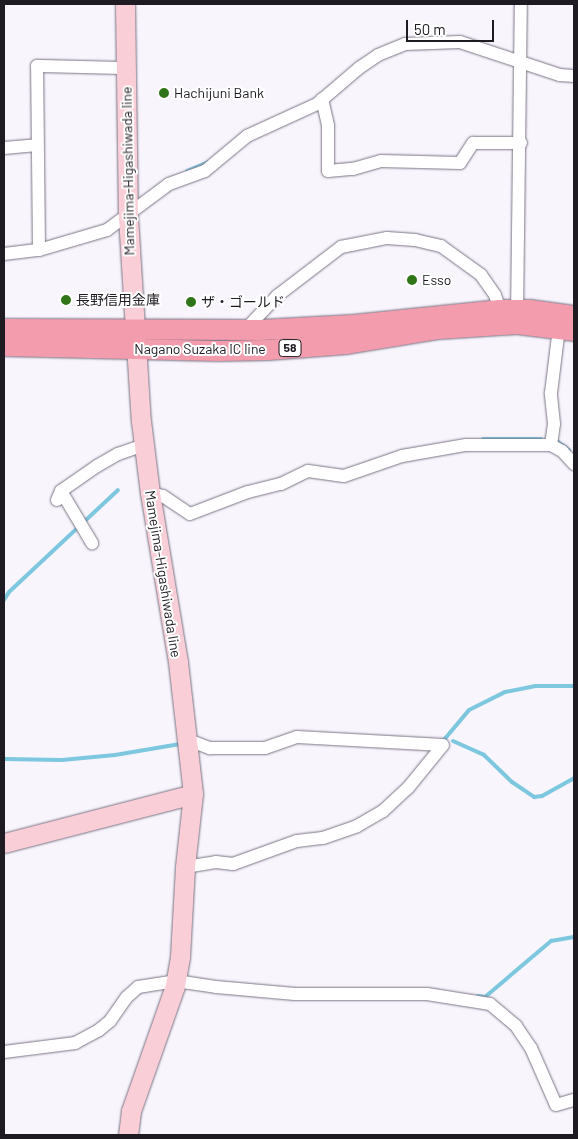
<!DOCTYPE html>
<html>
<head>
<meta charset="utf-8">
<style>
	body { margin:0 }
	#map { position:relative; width:578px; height:1139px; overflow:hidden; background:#f8f5fd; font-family:Barlow,"Noto Sans JP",sans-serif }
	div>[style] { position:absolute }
	.stream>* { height:4px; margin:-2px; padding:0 2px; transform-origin:2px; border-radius:2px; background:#7dc7df }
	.roads { filter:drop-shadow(0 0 1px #7b7384) drop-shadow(0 0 1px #7b7384) }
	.street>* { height:12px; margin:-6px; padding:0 6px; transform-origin:6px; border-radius:6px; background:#fff }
	.secondary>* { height:19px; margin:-9.5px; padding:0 9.5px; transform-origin:9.5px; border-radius:9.5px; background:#f9ced6 }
	.primary>* { height:20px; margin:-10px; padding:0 10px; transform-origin:10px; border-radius:10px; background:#f39cad }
	.dots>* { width:14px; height:14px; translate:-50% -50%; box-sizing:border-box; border:2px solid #fff; border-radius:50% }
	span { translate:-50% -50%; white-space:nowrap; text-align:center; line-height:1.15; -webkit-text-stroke:4px #fff; paint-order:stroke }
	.shield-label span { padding:1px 4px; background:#fff; border:1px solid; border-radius:4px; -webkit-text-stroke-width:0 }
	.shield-label { font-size:12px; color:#1f1b22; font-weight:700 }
	.poi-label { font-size:14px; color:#1f1b22 }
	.left { translate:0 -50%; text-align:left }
	.street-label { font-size:14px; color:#1f1b22 }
	.frame { position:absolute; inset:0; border:5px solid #1f1b22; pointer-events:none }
	.scale { position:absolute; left:406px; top:20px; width:88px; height:22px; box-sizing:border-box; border:2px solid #1f1b22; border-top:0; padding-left:6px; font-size:15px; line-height:18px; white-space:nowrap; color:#1f1b22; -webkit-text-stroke:4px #fff; paint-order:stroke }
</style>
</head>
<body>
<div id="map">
	<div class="stream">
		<div style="left:187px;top:171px;width:23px;rotate:-23deg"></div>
		<div style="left:483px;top:439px;width:58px"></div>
		<div style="left:557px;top:441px;width:15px;rotate:37deg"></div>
		<div style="left:4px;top:600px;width:9px;rotate:-58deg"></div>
		<div style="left:9px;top:592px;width:149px;rotate:-43.1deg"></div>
		<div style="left:443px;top:741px;width:40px;rotate:-50deg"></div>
		<div style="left:469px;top:710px;width:40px;rotate:-26.6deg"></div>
		<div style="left:505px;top:692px;width:31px;rotate:-11deg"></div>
		<div style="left:535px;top:686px;width:39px"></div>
		<div style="left:453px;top:741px;width:34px;rotate:24deg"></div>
		<div style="left:484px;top:755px;width:39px;rotate:44deg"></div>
		<div style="left:512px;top:782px;width:27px;rotate:34deg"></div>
		<div style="left:534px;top:797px;width:8px;rotate:-7deg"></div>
		<div style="left:542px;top:796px;width:37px;rotate:-29deg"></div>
		<div style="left:4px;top:759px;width:58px;rotate:1deg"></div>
		<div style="left:62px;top:760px;width:53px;rotate:-5.4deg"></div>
		<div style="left:115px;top:755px;width:66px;rotate:-9.6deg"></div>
		<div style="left:478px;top:996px;width:7px;rotate:8deg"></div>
		<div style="left:485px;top:997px;width:87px;rotate:-40.3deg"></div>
		<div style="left:551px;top:941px;width:23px;rotate:-10deg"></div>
	</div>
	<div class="roads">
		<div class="street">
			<div style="left:322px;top:99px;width:28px;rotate:77deg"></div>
			<div style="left:328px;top:126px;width:45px;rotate:90deg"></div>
			<div style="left:328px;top:171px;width:25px;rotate:-5deg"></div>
			<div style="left:353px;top:169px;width:29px;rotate:-16deg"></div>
			<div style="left:381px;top:161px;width:79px;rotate:1.5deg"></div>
			<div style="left:460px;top:163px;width:24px;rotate:-57deg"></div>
			<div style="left:473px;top:143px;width:48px"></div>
			<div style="left:4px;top:148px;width:33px;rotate:-5deg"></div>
			<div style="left:39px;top:250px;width:184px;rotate:-90.6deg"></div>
			<div style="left:37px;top:66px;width:89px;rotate:1.3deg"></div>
			<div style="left:4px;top:254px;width:35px;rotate:-7deg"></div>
			<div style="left:39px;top:250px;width:71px;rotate:-16.4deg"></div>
			<div style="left:107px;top:230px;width:77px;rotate:-36.6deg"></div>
			<div style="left:169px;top:184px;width:38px;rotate:-20deg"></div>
			<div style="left:205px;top:171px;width:55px;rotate:-39.8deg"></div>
			<div style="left:247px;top:136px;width:77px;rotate:-24.6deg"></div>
			<div style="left:317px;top:104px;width:55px;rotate:-40.6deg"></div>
			<div style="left:359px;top:68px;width:23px;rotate:-34deg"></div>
			<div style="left:378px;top:55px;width:29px;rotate:-22deg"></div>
			<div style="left:405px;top:44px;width:55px;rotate:-2.1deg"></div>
			<div style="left:460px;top:42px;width:105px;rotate:18.3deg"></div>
			<div style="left:560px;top:75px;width:14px;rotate:4deg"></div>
			<div style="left:517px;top:316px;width:312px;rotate:-89.3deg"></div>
			<div style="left:245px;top:330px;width:47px;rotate:-46.7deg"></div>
			<div style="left:277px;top:296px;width:81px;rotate:-37.4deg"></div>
			<div style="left:341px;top:247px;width:47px;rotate:-11.1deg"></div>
			<div style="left:387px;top:238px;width:28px;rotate:4deg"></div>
			<div style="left:415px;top:240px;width:27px;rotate:13deg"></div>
			<div style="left:441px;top:246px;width:49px;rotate:35.9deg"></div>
			<div style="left:481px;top:275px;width:24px;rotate:55deg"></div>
			<div style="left:495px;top:295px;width:16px;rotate:72deg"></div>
			<div style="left:551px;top:445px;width:13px;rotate:29deg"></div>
			<div style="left:562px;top:451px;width:18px;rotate:47deg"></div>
			<div style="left:61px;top:491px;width:61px;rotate:59.2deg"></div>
			<div style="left:150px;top:493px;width:13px;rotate:13deg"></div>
			<div style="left:163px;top:496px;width:32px;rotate:34deg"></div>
			<div style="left:190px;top:514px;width:62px;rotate:-20.8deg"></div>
			<div style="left:248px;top:492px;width:34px;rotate:-14deg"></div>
			<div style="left:281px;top:484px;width:30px;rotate:-26deg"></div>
			<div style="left:308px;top:471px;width:36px;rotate:8deg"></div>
			<div style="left:344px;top:476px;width:61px;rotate:-19deg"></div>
			<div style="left:402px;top:456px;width:65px;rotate:-9.8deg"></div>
			<div style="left:466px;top:445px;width:85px"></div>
			<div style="left:551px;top:445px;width:21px;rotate:-82deg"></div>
			<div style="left:554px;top:424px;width:31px;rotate:-96deg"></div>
			<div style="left:551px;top:393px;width:65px;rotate:-83deg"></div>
			<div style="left:57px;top:500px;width:10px;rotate:-66deg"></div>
			<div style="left:61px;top:491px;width:44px;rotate:-34.8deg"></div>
			<div style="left:97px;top:466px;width:24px;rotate:-30deg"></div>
			<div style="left:118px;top:454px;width:28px;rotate:-19deg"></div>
			<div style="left:186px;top:739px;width:26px;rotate:21deg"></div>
			<div style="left:210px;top:748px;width:55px"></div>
			<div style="left:265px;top:748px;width:34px;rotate:-19deg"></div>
			<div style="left:297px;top:737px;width:146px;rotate:3.1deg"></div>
			<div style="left:185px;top:867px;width:31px;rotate:-9deg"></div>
			<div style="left:216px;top:862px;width:17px;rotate:7deg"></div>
			<div style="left:233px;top:864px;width:68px;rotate:-19.8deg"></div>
			<div style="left:297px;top:841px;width:26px;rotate:-7deg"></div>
			<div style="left:323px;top:838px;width:36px;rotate:-19deg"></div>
			<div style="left:357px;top:826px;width:30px;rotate:-30deg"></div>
			<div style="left:383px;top:811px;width:34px;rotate:-43deg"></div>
			<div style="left:408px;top:788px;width:55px;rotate:-50.9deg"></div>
			<div style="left:4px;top:1052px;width:72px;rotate:-7.2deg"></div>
			<div style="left:75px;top:1043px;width:27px;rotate:-28deg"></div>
			<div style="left:99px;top:1030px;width:14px;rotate:-39deg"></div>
			<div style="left:110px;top:1021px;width:29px;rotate:-55deg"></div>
			<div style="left:127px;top:997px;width:15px;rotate:-42deg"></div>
			<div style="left:138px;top:987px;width:38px;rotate:-9deg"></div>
			<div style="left:176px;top:981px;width:40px;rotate:8.5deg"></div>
			<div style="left:216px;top:987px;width:79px;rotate:5.1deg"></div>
			<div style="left:295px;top:994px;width:132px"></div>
			<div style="left:427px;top:994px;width:64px;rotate:9deg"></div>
			<div style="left:490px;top:1004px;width:34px;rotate:40deg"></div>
			<div style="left:516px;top:1026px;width:27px;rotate:56deg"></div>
			<div style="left:531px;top:1048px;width:62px;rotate:66.3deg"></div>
			<div style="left:556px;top:1105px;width:19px;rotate:-16deg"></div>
		</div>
		<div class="secondary">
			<div style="left:125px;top:4px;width:213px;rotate:89.2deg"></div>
			<div style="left:128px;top:217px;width:204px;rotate:86.4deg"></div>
			<div style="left:141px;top:421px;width:73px;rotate:82.9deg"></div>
			<div style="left:150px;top:493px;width:171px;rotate:80.6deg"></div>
			<div style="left:178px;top:662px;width:133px;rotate:83.5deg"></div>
			<div style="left:193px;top:794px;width:73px;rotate:96.3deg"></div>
			<div style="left:185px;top:867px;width:90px;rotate:93.2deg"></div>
			<div style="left:180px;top:957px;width:29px;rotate:100deg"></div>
			<div style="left:175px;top:986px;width:133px;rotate:109.4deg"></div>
			<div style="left:131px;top:1111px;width:24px;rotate:97deg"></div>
			<div style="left:4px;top:843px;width:195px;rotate:-14.5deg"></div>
		</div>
		<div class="primary">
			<div style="left:4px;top:329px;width:256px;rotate:0.2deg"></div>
			<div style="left:260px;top:330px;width:93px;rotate:-3.1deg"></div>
			<div style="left:353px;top:325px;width:148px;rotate:-5.8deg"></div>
			<div style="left:500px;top:310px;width:30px"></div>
			<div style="left:530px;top:310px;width:44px;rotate:7.8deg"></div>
			<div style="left:4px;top:346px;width:215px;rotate:1.3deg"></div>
			<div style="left:219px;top:351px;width:49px;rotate:-1.2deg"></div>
			<div style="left:268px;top:350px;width:79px;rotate:-4.3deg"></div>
			<div style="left:347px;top:344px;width:93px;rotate:-9.3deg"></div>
			<div style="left:439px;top:329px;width:78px;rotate:-3.7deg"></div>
			<div style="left:517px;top:324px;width:57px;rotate:7deg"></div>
		</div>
	</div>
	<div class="dots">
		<div style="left:164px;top:93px;background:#307619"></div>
		<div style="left:412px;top:280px;background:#307619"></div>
		<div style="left:66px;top:300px;background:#307619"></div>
		<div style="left:191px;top:302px;background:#307619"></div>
	</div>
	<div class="shield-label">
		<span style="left:290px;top:348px">58</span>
	</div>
	<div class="poi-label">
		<span class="left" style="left:174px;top:93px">Hachijuni Bank</span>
		<span class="left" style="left:422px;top:280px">Esso</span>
		<span class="left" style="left:76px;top:300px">長野信用金庫</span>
		<span class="left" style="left:201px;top:302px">ザ・ゴールド</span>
	</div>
	<div class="street-label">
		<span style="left:128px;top:171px;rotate:-91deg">Mamejima-Higashiwada line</span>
		<span style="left:200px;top:349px">Nagano Suzaka IC line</span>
		<span style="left:163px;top:574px;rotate:81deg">Mamejima-Higashiwada line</span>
	</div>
	<div class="frame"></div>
	<div class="scale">50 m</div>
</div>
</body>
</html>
